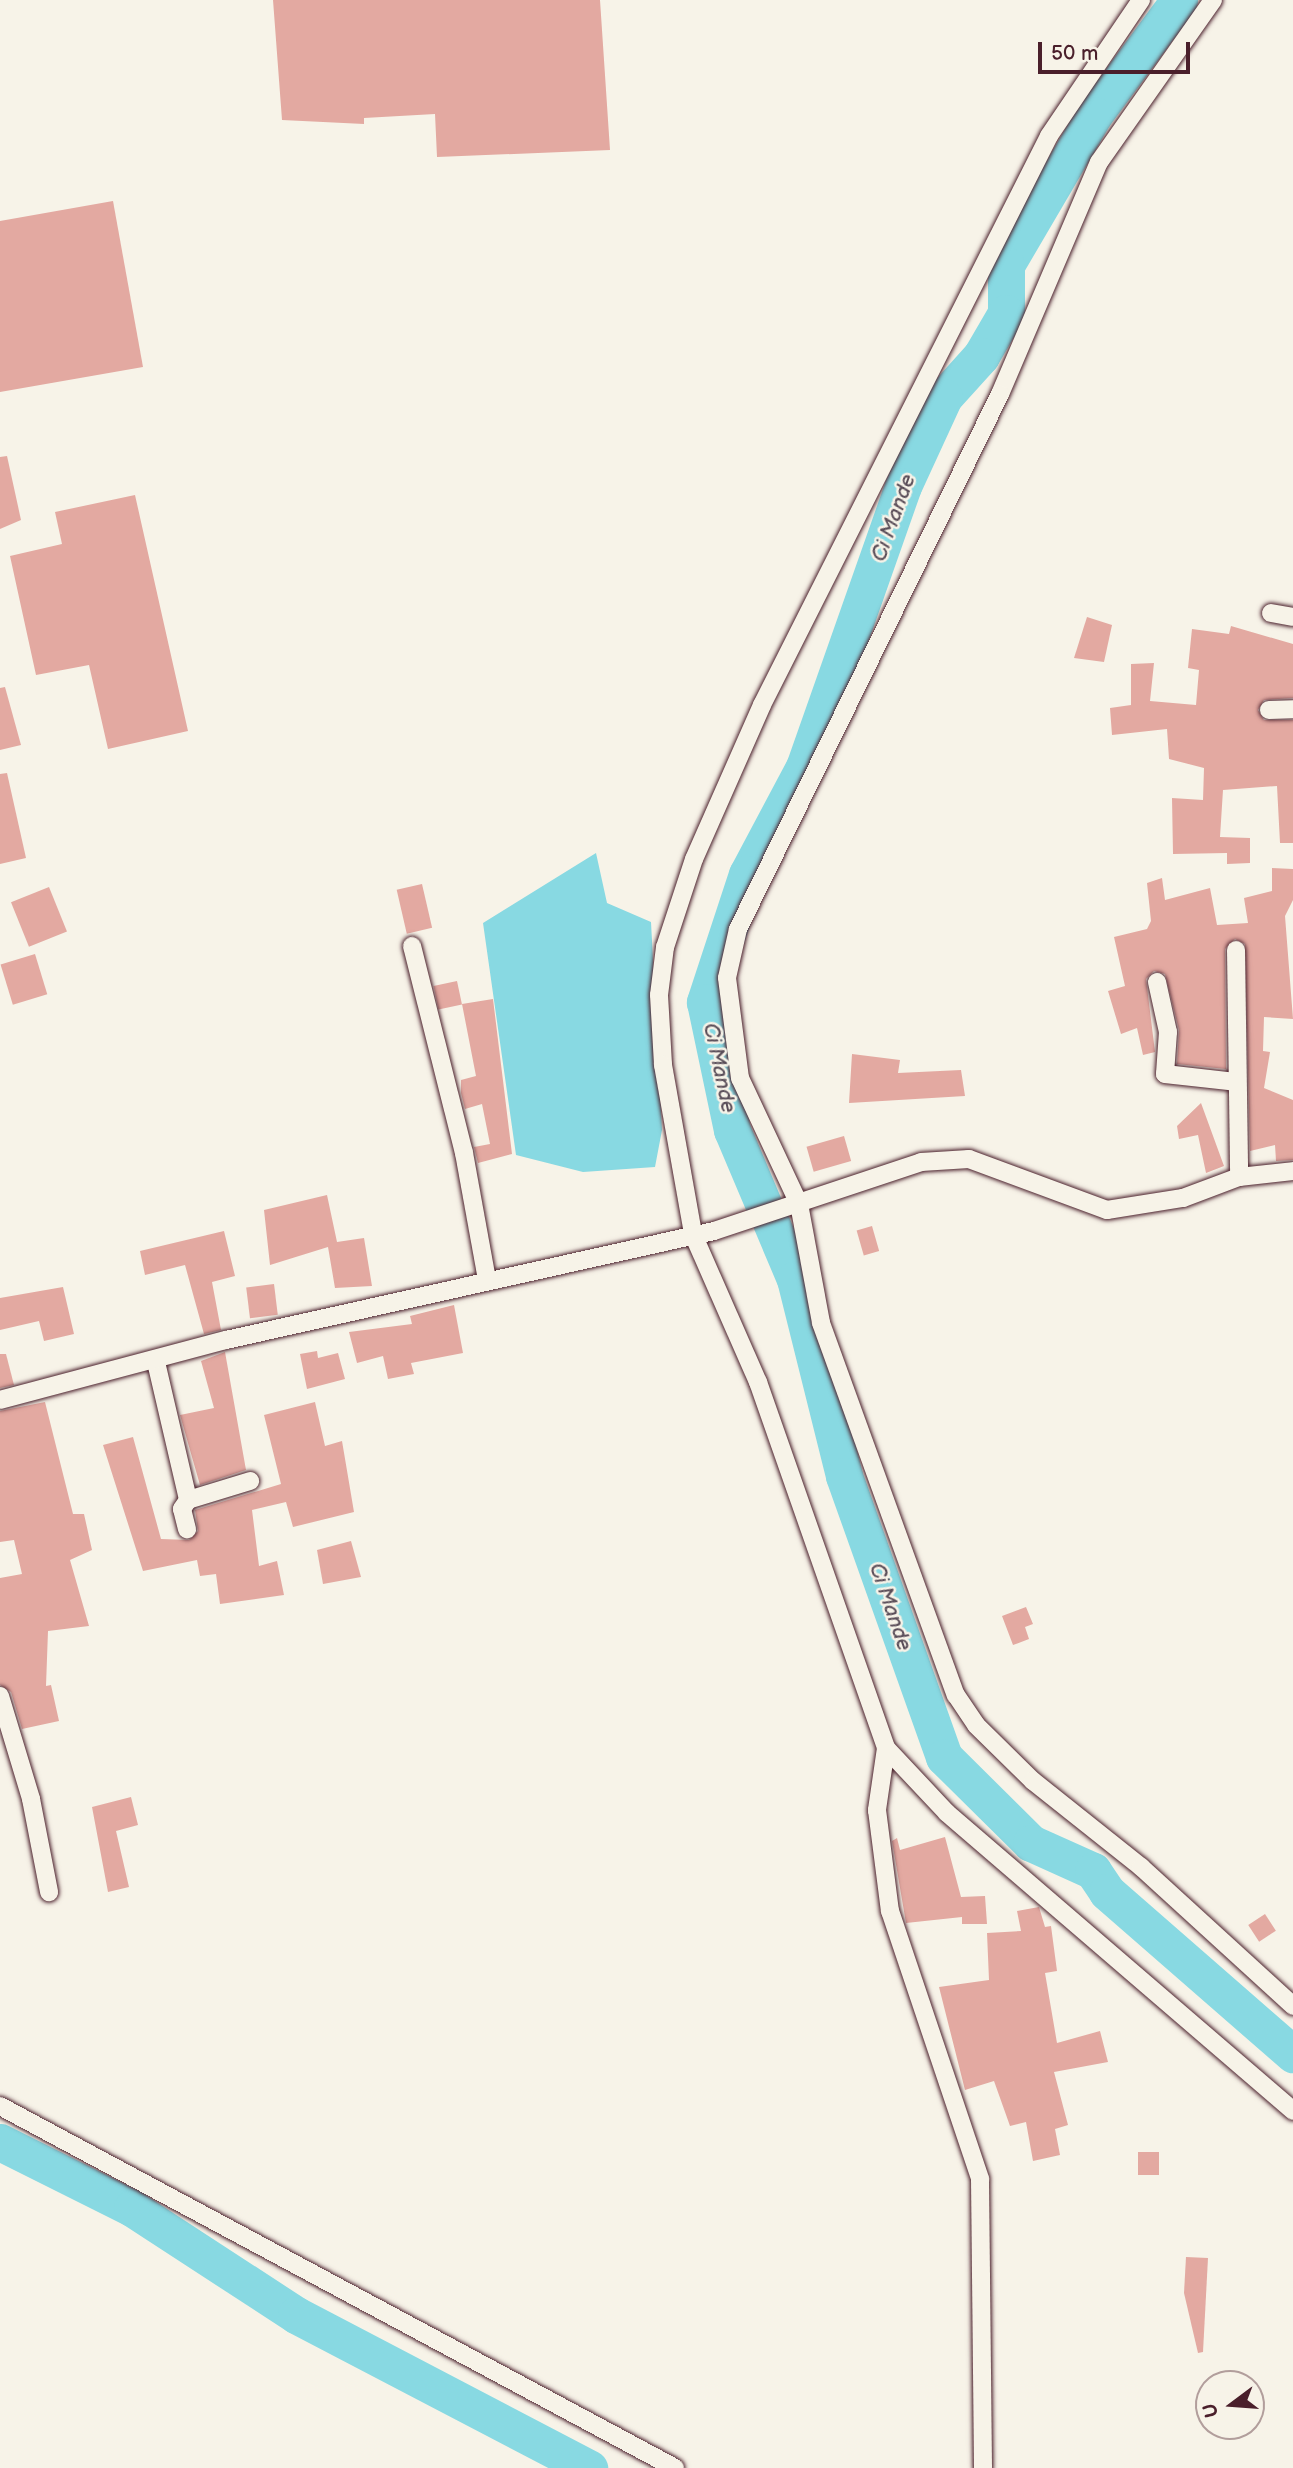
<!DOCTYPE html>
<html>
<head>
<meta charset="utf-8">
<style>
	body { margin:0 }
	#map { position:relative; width:1293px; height:2468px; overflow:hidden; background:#f7f3e8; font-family:"Balsamiq Sans",sans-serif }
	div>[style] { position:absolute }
	.water>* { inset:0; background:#88d9e2 }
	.river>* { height:37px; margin:-18.5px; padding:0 18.5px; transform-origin:18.5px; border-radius:18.5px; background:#88d9e2 }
	.building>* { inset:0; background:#e3a9a1; transform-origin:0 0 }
	.roads { filter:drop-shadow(0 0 2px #4a1f2b) drop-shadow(0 0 2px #4a1f2b) }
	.minor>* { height:18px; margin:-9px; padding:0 9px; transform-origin:9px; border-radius:9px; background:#f7f3e8 }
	span { translate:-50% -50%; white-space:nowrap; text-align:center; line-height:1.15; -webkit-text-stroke:5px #f7f3e8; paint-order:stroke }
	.water-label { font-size:21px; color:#5a4e59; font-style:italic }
	.north { position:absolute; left:1195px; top:2370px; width:70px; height:70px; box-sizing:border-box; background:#f7f3e8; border:2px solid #b29e9c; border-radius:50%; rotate:254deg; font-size:19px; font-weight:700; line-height:28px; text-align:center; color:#4a1f2b }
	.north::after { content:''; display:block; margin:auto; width:24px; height:32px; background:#4a1f2b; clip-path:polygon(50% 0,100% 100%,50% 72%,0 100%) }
	.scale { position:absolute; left:1038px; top:42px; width:152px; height:32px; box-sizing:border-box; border:4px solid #4a1f2b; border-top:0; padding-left:9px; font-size:21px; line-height:24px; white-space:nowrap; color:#4a1f2b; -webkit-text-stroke:5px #f7f3e8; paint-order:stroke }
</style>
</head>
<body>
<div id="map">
	<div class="water">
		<div style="clip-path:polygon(596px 853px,607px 903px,651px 922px,662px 1130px,655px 1167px,583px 1172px,516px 1155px,483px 923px)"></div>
	</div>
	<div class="river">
		<div style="left:1179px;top:0;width:143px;rotate:126.5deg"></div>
		<div style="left:1094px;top:115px;width:174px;rotate:120.4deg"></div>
		<div style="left:1006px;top:265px;width:48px;rotate:90deg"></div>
		<div style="left:1006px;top:313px;width:50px;rotate:120.2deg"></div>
		<div style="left:981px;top:356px;width:55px;rotate:132.1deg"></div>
		<div style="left:944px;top:397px;width:98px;rotate:114.7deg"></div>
		<div style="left:903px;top:486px;width:298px;rotate:109.4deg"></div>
		<div style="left:804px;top:767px;width:121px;rotate:118deg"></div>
		<div style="left:747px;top:874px;width:135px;rotate:108.2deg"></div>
		<div style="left:705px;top:1002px;width:131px;rotate:78.1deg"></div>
		<div style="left:732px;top:1130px;width:162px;rotate:67.1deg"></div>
		<div style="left:795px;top:1279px;width:203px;rotate:76deg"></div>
		<div style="left:844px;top:1476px;width:298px;rotate:70.4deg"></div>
		<div style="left:944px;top:1757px;width:122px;rotate:44.7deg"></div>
		<div style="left:1031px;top:1843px;width:68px;rotate:24.3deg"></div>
		<div style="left:1093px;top:1871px;width:25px;rotate:56deg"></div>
		<div style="left:1107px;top:1892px;width:247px;rotate:41.1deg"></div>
		<div style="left:0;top:2142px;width:148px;rotate:26.6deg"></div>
		<div style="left:132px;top:2208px;width:196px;rotate:33.1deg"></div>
		<div style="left:296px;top:2315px;width:331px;rotate:27.6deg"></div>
	</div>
	<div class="building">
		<div style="clip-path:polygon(273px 0,600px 0,610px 150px,437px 157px,435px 114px,364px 118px,364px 124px,282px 120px)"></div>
		<div style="clip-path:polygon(113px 201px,143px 367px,0 392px,0 221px)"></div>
		<div style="clip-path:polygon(7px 456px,21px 520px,0 529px,0 457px)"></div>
		<div style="clip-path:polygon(135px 495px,188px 731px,108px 749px,89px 665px,36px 675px,10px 556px,62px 544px,55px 512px)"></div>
		<div style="clip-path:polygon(1087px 617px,1112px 625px,1104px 662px,1074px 658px)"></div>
		<div style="clip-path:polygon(1231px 626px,1293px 644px,1293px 698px,1264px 700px,1258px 710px,1264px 720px,1293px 720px,1293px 843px,1280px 843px,1277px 786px,1223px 790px,1220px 837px,1250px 838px,1250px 863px,1227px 864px,1227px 853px,1173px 854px,1172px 798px,1203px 800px,1204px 768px,1169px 759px,1167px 729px,1112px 735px,1110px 708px,1131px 705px,1131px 664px,1154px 663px,1150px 701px,1196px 705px,1199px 670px,1188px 668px,1192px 629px,1229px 634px)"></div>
		<div style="clip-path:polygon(5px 687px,21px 745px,0 750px,0 688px)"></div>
		<div style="clip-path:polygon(7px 773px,26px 858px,0 864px,0 774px)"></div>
		<div style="clip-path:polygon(1272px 868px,1293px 869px,1293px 900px,1285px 916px,1293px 1019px,1264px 1017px,1263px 1051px,1270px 1052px,1264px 1088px,1293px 1100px,1293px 1160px,1276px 1161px,1275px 1145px,1250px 1151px,1245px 944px,1235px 939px,1225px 949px,1226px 1069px,1177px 1064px,1179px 1030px,1165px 974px,1154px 971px,1146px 979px,1155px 1052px,1143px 1055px,1137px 1028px,1121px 1034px,1108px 991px,1125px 986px,1114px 937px,1147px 929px,1151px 921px,1147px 883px,1162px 878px,1165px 900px,1210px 888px,1217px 925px,1248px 923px,1244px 898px,1272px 891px)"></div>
		<div style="left:422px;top:884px;width:45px;height:26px;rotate:77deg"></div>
		<div style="left:49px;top:887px;width:48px;height:41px;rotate:68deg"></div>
		<div style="left:35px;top:954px;width:42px;height:36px;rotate:73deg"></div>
		<div style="left:457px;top:981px;width:24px;height:24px;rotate:78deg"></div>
		<div style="clip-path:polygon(493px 999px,512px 1154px,478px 1163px,474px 1147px,490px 1144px,482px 1104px,465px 1109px,461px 1093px,461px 1080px,476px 1076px,462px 1004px)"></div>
		<div style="clip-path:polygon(852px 1054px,900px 1060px,898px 1073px,961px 1070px,965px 1096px,849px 1103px)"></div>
		<div style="clip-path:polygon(1201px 1103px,1224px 1166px,1206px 1173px,1198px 1135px,1179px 1139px,1177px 1126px)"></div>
		<div style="left:844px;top:1136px;width:26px;height:39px;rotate:74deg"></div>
		<div style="clip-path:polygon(327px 1195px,337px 1242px,364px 1238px,372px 1286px,335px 1288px,328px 1247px,270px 1265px,264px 1210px)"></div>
		<div style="left:872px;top:1226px;width:26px;height:16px;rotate:74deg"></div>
		<div style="clip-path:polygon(224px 1231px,235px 1276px,212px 1282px,221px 1330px,204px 1334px,185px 1265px,145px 1275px,140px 1251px)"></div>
		<div style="left:274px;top:1284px;width:31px;height:28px;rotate:83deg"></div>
		<div style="clip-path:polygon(63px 1287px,74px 1334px,44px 1341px,39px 1321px,0 1330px,0 1298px)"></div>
		<div style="clip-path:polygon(454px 1305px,463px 1353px,411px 1363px,414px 1374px,388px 1379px,383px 1356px,357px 1363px,349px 1332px,412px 1324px,410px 1316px)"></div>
		<div style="clip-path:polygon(317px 1351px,318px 1358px,338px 1353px,345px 1379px,307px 1389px,300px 1354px)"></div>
		<div style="clip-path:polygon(225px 1352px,246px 1470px,200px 1485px,180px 1415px,214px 1408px,201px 1361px)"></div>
		<div style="clip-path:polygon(0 1354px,6px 1354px,14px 1385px,0 1388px)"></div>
		<div style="clip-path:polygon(45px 1402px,73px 1514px,84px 1514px,92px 1550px,70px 1560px,89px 1626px,48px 1631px,46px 1686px,51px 1685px,59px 1721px,22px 1729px,11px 1692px,0 1685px,0 1578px,22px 1574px,14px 1540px,0 1542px,0 1411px)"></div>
		<div style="clip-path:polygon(315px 1402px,325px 1446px,342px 1441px,354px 1512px,293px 1527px,286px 1502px,252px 1510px,259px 1566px,277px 1561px,284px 1595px,220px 1604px,216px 1574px,200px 1576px,197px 1560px,143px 1571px,103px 1445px,133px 1437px,161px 1539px,189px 1540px,198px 1531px,195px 1510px,281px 1484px,264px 1415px)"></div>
		<div style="clip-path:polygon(351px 1541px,361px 1577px,323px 1584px,317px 1550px)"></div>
		<div style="clip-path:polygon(1026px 1607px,1033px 1624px,1025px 1627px,1029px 1639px,1013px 1645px,1002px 1616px)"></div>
		<div style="clip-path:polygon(131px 1797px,138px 1825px,116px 1831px,129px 1887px,108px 1892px,92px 1807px)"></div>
		<div style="clip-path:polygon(945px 1837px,961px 1897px,985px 1896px,987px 1924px,962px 1924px,962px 1917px,906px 1923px,892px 1841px,897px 1838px,900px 1850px)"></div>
		<div style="clip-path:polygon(1039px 1907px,1045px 1927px,1051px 1926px,1057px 1971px,1045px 1973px,1057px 2043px,1100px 2031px,1108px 2062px,1054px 2072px,1068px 2125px,1055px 2129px,1060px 2155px,1033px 2161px,1026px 2122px,1010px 2126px,994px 2081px,965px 2090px,939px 1987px,989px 1980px,987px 1933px,1021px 1931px,1017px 1911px)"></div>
		<div style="left:1265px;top:1914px;width:20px;height:20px;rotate:57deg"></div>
		<div style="left:1138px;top:2152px;width:21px;height:23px"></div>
		<div style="clip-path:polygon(1186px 2257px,1208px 2258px,1203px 2352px,1198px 2353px,1184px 2293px)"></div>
	</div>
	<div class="roads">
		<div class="minor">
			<div style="left:1141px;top:0;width:164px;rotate:124.1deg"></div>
			<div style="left:1049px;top:136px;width:637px;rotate:116.77deg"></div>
			<div style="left:762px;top:705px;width:168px;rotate:113.8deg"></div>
			<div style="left:694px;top:859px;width:93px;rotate:108.2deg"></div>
			<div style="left:665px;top:947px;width:48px;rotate:97.1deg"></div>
			<div style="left:659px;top:995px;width:70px;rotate:86.7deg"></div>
			<div style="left:663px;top:1065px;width:172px;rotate:79.9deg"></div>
			<div style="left:693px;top:1234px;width:162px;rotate:66.3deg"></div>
			<div style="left:758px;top:1382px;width:388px;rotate:70.7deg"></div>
			<div style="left:886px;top:1748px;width:89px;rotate:46.8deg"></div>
			<div style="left:947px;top:1813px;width:457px;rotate:40.7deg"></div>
			<div style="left:1213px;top:0;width:198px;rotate:125.1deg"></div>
			<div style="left:1099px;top:162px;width:252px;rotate:113.1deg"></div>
			<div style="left:1000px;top:394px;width:596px;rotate:116.09deg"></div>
			<div style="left:738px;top:929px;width:50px;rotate:102.7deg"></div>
			<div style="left:727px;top:978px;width:101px;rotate:82.6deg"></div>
			<div style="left:740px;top:1078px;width:139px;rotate:64.9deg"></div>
			<div style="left:799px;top:1204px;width:121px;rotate:79.5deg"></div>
			<div style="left:821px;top:1323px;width:396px;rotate:70.1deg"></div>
			<div style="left:956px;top:1695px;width:36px;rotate:56deg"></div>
			<div style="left:976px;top:1725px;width:80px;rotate:44.5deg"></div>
			<div style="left:1033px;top:1781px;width:138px;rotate:38.5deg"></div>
			<div style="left:1141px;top:1867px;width:206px;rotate:42.4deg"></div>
			<div style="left:1271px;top:613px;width:22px;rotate:10deg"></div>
			<div style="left:1269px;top:710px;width:24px;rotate:-2deg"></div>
			<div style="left:412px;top:946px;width:213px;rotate:75.9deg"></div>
			<div style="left:464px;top:1153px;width:128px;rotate:79.7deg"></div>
			<div style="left:1236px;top:950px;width:227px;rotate:89.2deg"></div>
			<div style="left:1157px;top:982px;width:51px;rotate:77.6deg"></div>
			<div style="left:1168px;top:1032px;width:42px;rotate:94.1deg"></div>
			<div style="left:1165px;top:1074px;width:71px;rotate:6.4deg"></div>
			<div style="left:156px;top:1362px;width:142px;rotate:76.9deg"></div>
			<div style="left:188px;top:1500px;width:11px;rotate:124deg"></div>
			<div style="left:182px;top:1509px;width:21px;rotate:76deg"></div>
			<div style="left:0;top:1400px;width:234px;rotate:-14.9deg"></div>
			<div style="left:226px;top:1340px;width:500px;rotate:-12.59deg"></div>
			<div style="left:714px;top:1231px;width:218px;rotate:-18.4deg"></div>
			<div style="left:921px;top:1162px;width:48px;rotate:-3.6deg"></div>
			<div style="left:969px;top:1159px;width:147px;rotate:20.3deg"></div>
			<div style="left:1107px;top:1210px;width:77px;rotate:-9deg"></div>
			<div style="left:1183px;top:1198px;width:60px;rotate:-20.6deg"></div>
			<div style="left:1239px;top:1177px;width:54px;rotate:-6.3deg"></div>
			<div style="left:188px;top:1500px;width:65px;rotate:-17deg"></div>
			<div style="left:0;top:1696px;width:108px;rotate:73.2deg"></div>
			<div style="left:31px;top:1799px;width:95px;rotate:79deg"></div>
			<div style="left:886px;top:1748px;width:63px;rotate:98.3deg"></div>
			<div style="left:877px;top:1810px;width:102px;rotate:82.7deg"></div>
			<div style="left:890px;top:1911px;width:283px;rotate:71.4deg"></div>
			<div style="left:980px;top:2179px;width:289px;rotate:89.4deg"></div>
			<div style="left:0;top:2106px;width:766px;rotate:28.2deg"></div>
		</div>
	</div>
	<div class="water-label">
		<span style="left:894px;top:518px;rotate:-70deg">Ci Mande</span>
		<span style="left:719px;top:1068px;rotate:78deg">Ci Mande</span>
		<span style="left:890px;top:1607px;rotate:71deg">Ci Mande</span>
	</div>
	<div class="north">U</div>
	<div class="scale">50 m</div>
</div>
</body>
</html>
